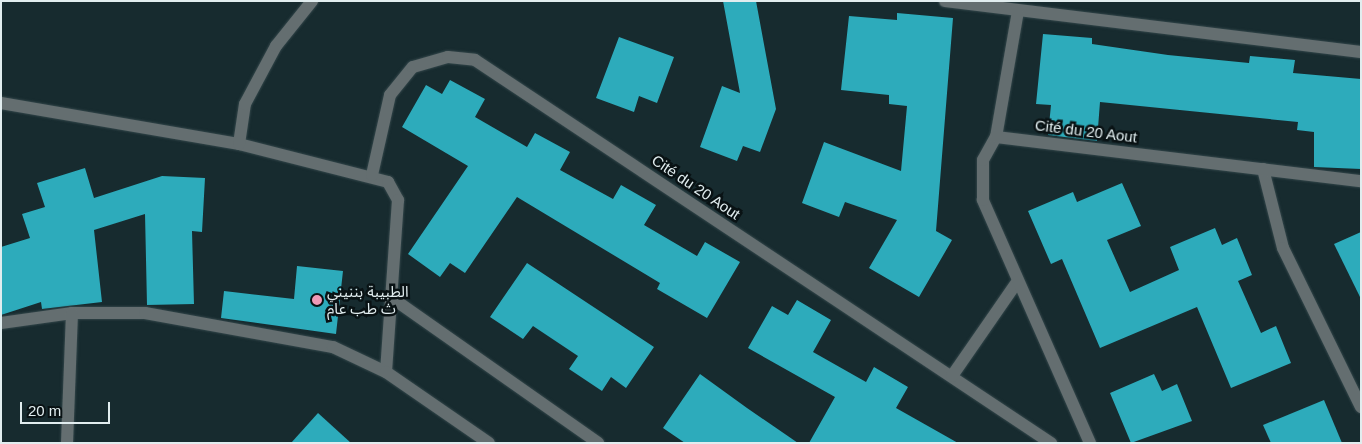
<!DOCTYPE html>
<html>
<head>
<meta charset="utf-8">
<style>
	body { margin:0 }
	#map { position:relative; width:1362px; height:444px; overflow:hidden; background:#172b2f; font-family:Helvetica,"Noto Sans Arabic",sans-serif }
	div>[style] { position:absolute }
	.building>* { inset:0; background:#2dabbb }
	.roads { filter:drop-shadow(0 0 1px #33464a) drop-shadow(0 0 1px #33464a) }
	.minor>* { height:12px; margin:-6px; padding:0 6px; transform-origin:6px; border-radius:6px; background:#646e70 }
	.dots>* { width:14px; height:14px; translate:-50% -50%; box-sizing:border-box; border:2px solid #091214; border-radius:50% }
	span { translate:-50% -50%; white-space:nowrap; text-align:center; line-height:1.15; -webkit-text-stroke:5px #091214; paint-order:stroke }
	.street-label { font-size:15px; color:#e1edef }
	.poi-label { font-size:15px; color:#e1edef }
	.left { translate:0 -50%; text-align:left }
	.frame { position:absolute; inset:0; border:2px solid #e1edef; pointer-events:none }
	.scale { position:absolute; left:20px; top:402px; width:90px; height:22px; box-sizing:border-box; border:2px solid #e1edef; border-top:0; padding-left:6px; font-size:15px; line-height:18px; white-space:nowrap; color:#e1edef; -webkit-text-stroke:4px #091214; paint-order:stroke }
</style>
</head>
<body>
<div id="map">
	<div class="building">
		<div style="clip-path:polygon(723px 1px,756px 1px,776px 109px,760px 152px,743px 146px,737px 161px,700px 147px,722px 86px,740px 93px)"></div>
		<div style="clip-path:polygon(897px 13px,953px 18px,936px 231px,952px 240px,919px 297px,869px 268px,897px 220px,845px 202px,839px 217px,802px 203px,824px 142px,901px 171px,907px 106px,889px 104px,889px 95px,841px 90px,849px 16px,897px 20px)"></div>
		<div style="clip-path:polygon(1043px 34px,1092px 38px,1092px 44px,1168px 55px,1249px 63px,1250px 56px,1295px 60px,1293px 73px,1361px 79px,1361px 169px,1314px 167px,1314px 132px,1297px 130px,1298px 122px,1100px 102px,1097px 141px,1048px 135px,1051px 105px,1036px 104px)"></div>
		<div style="clip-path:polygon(619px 37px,674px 57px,657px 103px,639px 96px,634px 112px,596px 98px)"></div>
		<div style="clip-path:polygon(450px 80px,485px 99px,475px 117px,527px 147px,535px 133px,570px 152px,560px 170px,613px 199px,621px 185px,656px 205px,644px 225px,697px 256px,705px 242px,740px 262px,707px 318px,657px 289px,660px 283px,517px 197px,465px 273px,450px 263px,440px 277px,408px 254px,468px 166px,402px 127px,426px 85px,442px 94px)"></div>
		<div style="clip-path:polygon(85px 168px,94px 198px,162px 176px,205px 178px,202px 232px,192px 231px,194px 304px,147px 305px,145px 214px,94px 230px,102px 302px,42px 309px,41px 302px,1px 315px,1px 247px,30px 238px,22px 214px,45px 207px,37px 183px)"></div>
		<div style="clip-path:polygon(1122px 183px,1141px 226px,1107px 240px,1130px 292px,1179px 270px,1170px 247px,1215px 228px,1222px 245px,1237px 238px,1252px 275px,1238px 281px,1261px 333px,1276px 326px,1291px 363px,1231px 388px,1197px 307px,1100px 348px,1062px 259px,1051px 264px,1028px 211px,1073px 192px,1077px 202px)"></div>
		<div style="clip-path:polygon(1361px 232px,1361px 299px,1334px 244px)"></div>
		<div style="clip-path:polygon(527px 263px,654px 347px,626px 388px,611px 377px,602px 391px,569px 369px,578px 356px,533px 326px,523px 339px,490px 317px)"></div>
		<div style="clip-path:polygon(297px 266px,343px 271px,336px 334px,221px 318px,224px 291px,294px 299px)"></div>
		<div style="clip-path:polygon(797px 300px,831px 320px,813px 352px,866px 382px,874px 367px,908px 387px,896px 408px,958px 443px,809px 443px,835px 397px,748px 348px,772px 306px,788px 315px)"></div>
		<div style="clip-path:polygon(700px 374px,747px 408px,798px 443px,685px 443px,663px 428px)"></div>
		<div style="clip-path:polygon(1154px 374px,1162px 391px,1177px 384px,1192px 421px,1131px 443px,1110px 393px)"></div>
		<div style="clip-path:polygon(1324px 400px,1342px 443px,1271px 443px,1263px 425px)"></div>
		<div style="clip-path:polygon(318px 413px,351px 443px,291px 443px)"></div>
	</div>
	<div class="roads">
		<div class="minor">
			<div style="left:945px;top:1px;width:419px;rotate:7deg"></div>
			<div style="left:1px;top:103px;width:242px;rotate:9.8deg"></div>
			<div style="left:239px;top:144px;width:154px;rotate:14.3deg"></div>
			<div style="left:388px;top:182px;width:21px;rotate:61deg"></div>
			<div style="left:398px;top:200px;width:172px;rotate:94deg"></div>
			<div style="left:996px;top:137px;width:128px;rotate:-80.1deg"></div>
			<div style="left:239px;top:144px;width:40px;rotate:-81.5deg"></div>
			<div style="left:245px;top:104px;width:66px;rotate:-61.9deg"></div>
			<div style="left:276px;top:46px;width:58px;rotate:-51.3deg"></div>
			<div style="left:1263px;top:169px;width:81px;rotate:75.8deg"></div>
			<div style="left:1283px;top:248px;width:177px;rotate:63.9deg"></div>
			<div style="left:372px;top:175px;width:82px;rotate:-77.3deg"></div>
			<div style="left:390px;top:95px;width:36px;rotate:-51deg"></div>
			<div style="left:413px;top:67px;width:36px;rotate:-16deg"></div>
			<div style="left:448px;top:57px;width:27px;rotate:6deg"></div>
			<div style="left:475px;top:60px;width:692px;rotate:33.62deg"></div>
			<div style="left:392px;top:298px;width:252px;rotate:35.1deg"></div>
			<div style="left:1px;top:323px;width:72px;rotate:-8deg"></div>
			<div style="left:72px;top:313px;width:73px"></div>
			<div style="left:145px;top:313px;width:191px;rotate:10.3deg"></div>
			<div style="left:333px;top:347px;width:59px;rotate:25.3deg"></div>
			<div style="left:386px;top:372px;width:125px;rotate:34.6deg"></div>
			<div style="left:952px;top:376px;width:114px;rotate:-55.3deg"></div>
			<div style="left:67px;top:443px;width:130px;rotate:-87.8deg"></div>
			<div style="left:1090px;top:443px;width:266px;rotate:-113.8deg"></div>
			<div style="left:983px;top:200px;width:40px;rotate:-90deg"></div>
			<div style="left:983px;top:160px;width:26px;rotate:-61deg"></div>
			<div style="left:996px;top:137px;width:368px;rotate:6.9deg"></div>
		</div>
	</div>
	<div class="dots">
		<div style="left:317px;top:300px;background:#f09ab7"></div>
	</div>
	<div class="street-label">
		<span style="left:1086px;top:131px;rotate:7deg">Cité du 20 Aout</span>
		<span style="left:696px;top:187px;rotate:34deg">Cité du 20 Aout</span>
	</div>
	<div class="poi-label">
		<span class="left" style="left:327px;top:300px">الطبيبة بننيني<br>ث طب عام</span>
	</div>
	<div class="frame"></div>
	<div class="scale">20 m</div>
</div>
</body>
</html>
